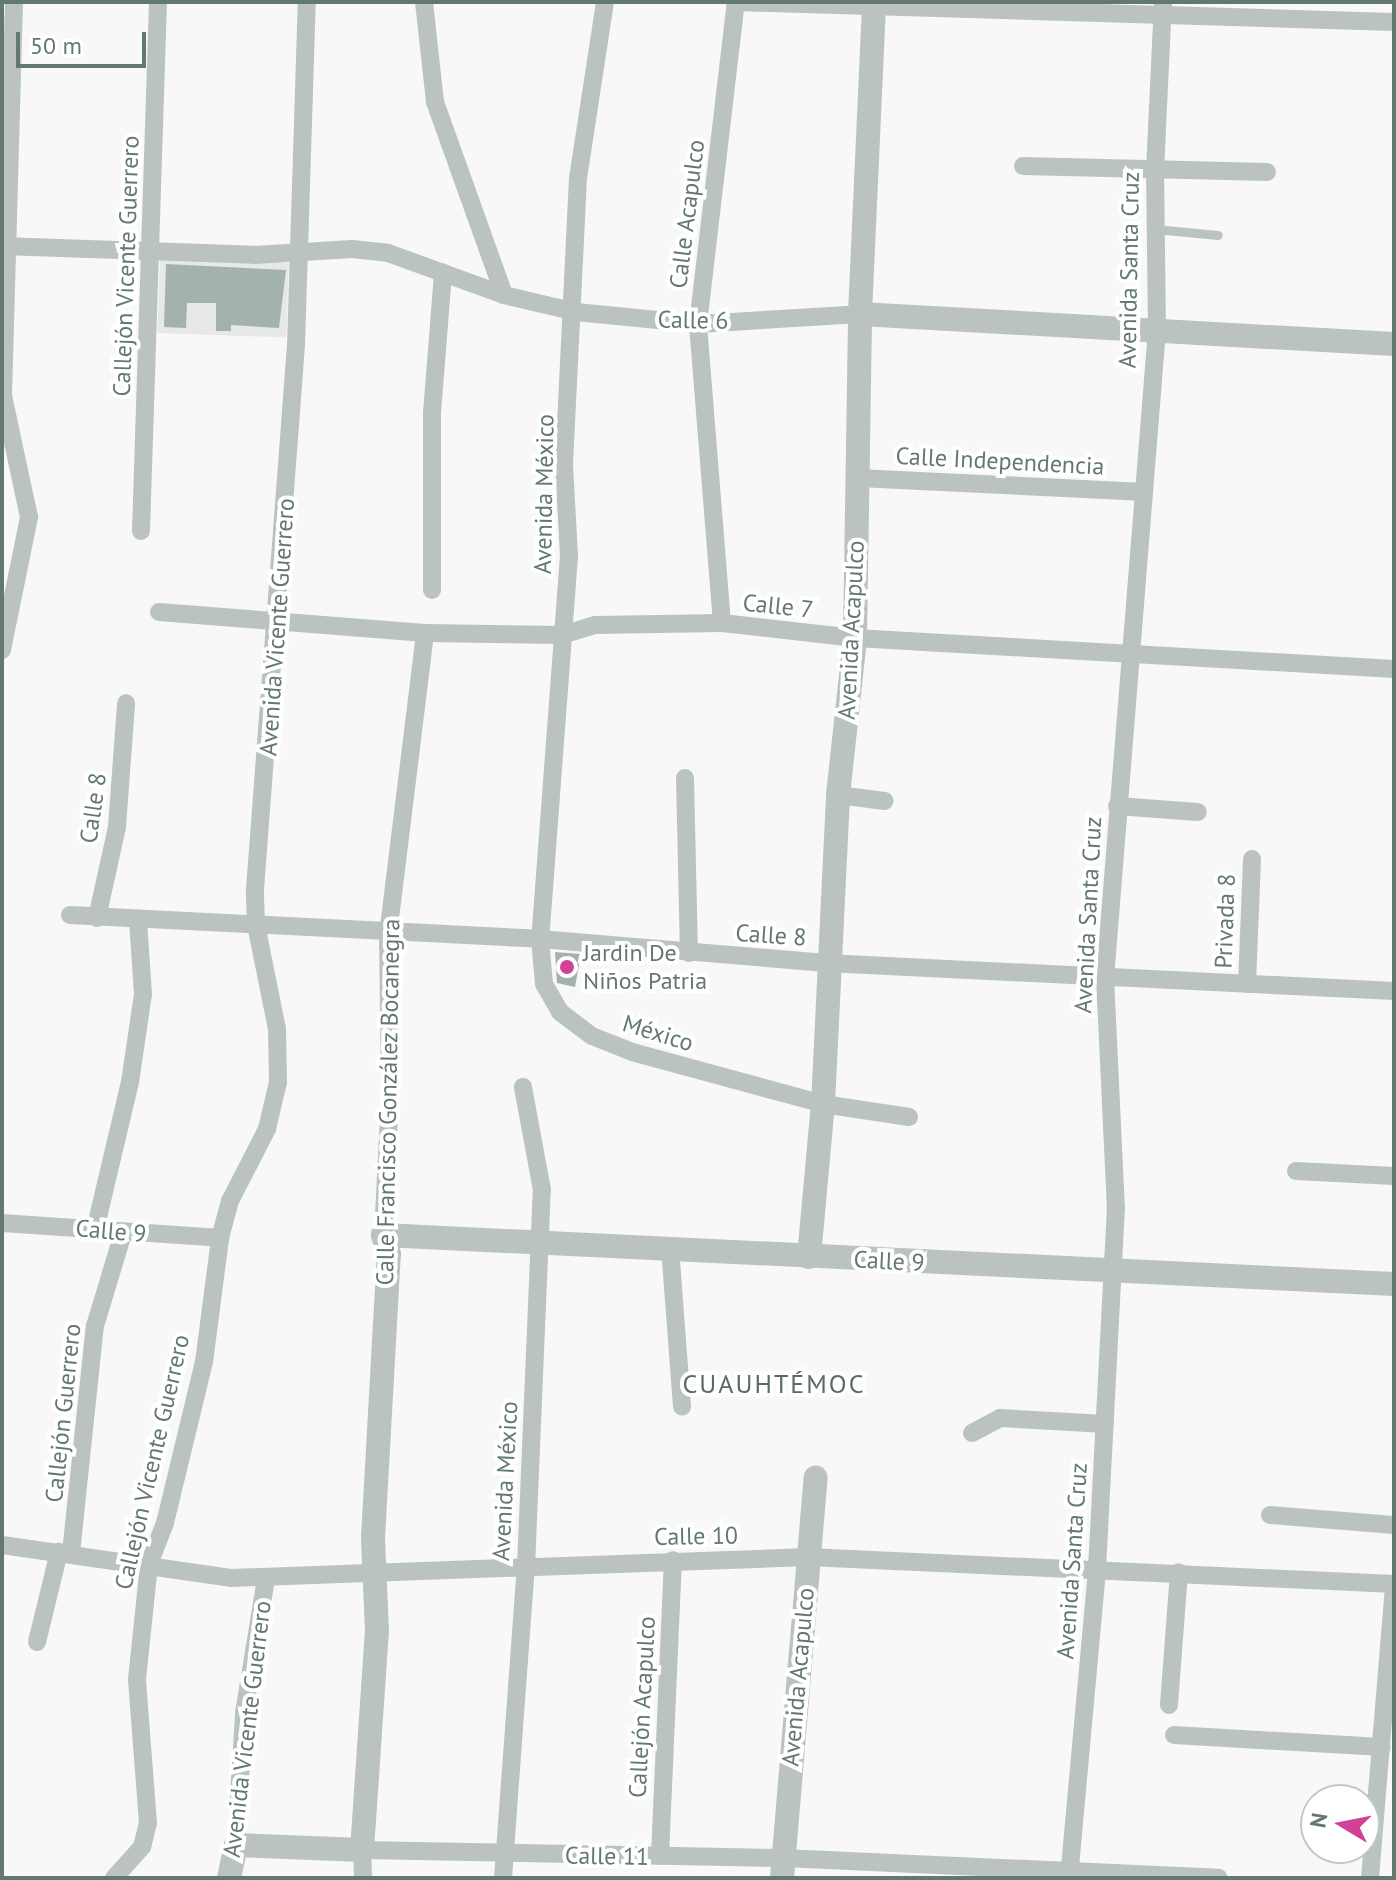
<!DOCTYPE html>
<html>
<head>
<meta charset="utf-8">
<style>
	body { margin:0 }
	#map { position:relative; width:1396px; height:1880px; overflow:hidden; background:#f9f8f8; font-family:"PT Sans",sans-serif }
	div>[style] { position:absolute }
	.built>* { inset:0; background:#e7e8e8; transform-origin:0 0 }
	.building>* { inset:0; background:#a4b2ac }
	.service>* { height:9px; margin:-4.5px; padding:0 4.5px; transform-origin:4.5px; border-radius:4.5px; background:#bbc3c0 }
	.minor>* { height:18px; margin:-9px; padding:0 9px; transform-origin:9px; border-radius:9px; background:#bbc3c0 }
	.tertiary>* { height:24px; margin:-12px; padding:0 12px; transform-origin:12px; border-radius:12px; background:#bbc3c0 }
	.dots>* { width:22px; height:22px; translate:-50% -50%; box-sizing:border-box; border:4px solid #fff; border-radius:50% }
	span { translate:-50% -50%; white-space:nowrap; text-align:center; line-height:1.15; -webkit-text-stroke:8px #fff; paint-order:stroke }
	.street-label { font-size:24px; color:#637970 }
	.poi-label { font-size:24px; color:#637970 }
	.left { translate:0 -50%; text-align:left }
	.neighbourhood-label { font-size:26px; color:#596b64; letter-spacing:2px }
	.frame { position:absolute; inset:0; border:4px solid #637970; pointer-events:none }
	.north { position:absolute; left:1300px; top:1784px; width:80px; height:80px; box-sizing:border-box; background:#fff; border:2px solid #c1c9c6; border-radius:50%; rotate:280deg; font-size:22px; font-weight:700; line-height:32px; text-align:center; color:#637970 }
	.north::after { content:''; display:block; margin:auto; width:28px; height:36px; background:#cf4297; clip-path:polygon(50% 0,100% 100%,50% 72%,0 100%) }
	.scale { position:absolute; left:16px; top:32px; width:130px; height:36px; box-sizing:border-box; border:4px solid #637970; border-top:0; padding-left:10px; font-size:24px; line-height:28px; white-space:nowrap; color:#637970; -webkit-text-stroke:6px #fff; paint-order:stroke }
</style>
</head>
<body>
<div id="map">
	<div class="built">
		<div style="left:160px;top:258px;width:129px;height:75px;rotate:2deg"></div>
	</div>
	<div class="building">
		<div style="clip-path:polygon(166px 264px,286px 270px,279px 328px,231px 325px,231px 331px,216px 331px,216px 303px,187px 303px,186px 328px,164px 327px)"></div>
		<div style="clip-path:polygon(555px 952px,581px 954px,575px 987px,557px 983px)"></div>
	</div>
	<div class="service">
		<div style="left:1155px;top:229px;width:63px;rotate:5.4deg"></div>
	</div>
	<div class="minor">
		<div style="left:424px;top:2px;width:101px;rotate:83.7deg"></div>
		<div style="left:435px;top:102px;width:205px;rotate:70.3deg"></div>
		<div style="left:605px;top:2px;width:178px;rotate:98.7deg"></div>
		<div style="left:578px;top:178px;width:286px;rotate:92.8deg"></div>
		<div style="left:564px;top:464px;width:92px;rotate:86.9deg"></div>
		<div style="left:569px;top:556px;width:384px;rotate:94.3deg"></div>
		<div style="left:540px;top:939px;width:45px;rotate:84.9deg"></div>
		<div style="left:544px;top:984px;width:32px;rotate:60deg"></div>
		<div style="left:560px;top:1012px;width:40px;rotate:37deg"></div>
		<div style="left:592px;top:1036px;width:43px;rotate:21.8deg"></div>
		<div style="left:632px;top:1052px;width:198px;rotate:15.2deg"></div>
		<div style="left:823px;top:1104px;width:87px;rotate:8.6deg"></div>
		<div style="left:735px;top:2px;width:659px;rotate:1.74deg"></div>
		<div style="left:1023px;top:166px;width:244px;rotate:1.4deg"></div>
		<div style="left:2px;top:246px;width:252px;rotate:2deg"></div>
		<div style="left:254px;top:255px;width:98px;rotate:-3.5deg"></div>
		<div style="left:352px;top:249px;width:36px;rotate:6deg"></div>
		<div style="left:388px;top:253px;width:123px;rotate:19.9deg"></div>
		<div style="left:504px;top:295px;width:74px;rotate:13.3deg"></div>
		<div style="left:576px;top:312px;width:123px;rotate:5.6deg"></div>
		<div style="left:698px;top:324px;width:162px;rotate:-3.5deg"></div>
		<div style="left:858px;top:478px;width:282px;rotate:2.8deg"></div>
		<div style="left:141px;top:531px;width:529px;rotate:-88.16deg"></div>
		<div style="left:432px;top:590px;width:177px;rotate:-90deg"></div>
		<div style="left:432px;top:413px;width:141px;rotate:-85.5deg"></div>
		<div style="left:159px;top:612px;width:267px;rotate:4.5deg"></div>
		<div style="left:425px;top:633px;width:137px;rotate:0.8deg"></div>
		<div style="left:562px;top:635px;width:34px;rotate:-17deg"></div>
		<div style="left:595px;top:625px;width:127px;rotate:-0.9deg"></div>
		<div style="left:722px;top:623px;width:134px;rotate:6.4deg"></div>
		<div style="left:855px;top:638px;width:540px;rotate:3.29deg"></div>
		<div style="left:722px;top:623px;width:300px;rotate:-94.6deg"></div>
		<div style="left:698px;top:324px;width:324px;rotate:-83.3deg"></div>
		<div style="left:2px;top:650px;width:136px;rotate:-78.5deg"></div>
		<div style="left:29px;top:517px;width:124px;rotate:-102.1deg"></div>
		<div style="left:3px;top:396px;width:394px;rotate:-88.4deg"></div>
		<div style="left:685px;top:778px;width:175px;rotate:88.7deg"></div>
		<div style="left:838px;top:795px;width:47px;rotate:7.3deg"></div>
		<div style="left:1117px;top:806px;width:81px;rotate:4.2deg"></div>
		<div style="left:70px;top:915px;width:471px;rotate:2.9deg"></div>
		<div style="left:540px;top:939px;width:287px;rotate:4.8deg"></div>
		<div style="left:826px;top:963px;width:569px;rotate:2.82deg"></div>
		<div style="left:97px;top:918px;width:93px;rotate:-77.6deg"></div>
		<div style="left:117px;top:827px;width:124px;rotate:-85.8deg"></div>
		<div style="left:1247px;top:984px;width:125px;rotate:-87.7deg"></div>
		<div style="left:1296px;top:1171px;width:98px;rotate:2.9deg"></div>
		<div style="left:2px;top:1223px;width:219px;rotate:3.9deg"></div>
		<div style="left:95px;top:1230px;width:152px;rotate:-76.7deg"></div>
		<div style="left:130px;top:1082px;width:89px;rotate:-81.6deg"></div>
		<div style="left:143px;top:994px;width:73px;rotate:-93.9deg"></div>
		<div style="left:383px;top:1235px;width:138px;rotate:-87.1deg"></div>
		<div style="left:390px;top:1097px;width:162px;rotate:-90.7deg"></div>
		<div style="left:388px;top:935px;width:304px;rotate:-83deg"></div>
		<div style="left:670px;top:1247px;width:160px;rotate:85.7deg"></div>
		<div style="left:972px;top:1433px;width:32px;rotate:-28deg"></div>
		<div style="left:1000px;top:1418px;width:105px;rotate:3.3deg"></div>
		<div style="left:1270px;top:1515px;width:124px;rotate:4.6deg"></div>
		<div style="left:2px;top:1545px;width:231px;rotate:8.2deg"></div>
		<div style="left:231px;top:1578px;width:577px;rotate:-2.08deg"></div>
		<div style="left:808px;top:1557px;width:587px;rotate:2.64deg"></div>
		<div style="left:71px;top:1553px;width:228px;rotate:-84deg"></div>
		<div style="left:95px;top:1326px;width:97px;rotate:-73.2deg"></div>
		<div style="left:37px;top:1642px;width:93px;rotate:-76.3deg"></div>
		<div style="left:1169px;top:1705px;width:133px;rotate:-85.7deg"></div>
		<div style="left:1174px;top:1735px;width:208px;rotate:3.3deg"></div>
		<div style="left:236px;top:1845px;width:132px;rotate:-86.5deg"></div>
		<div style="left:244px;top:1713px;width:136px;rotate:-80.7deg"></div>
		<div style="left:660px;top:1856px;width:296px;rotate:-87.5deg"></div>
		<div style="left:114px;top:1878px;width:42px;rotate:-47.9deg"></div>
		<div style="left:142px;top:1847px;width:25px;rotate:-76deg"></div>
		<div style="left:148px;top:1823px;width:144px;rotate:-94.4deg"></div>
		<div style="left:137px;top:1679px;width:116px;rotate:-84deg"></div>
		<div style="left:149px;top:1564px;width:44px;rotate:-68.7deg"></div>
		<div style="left:165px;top:1523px;width:166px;rotate:-76.4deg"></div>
		<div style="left:204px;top:1362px;width:125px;rotate:-82.6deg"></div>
		<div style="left:220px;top:1238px;width:38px;rotate:-75deg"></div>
		<div style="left:230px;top:1201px;width:81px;rotate:-62.8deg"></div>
		<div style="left:267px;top:1129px;width:48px;rotate:-76.8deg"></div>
		<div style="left:278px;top:1082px;width:53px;rotate:-91.1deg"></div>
		<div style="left:277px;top:1029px;width:106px;rotate:-101.4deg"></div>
		<div style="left:256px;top:925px;width:36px;rotate:-92deg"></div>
		<div style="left:255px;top:889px;width:546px;rotate:-85.69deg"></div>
		<div style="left:296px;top:345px;width:343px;rotate:-88.2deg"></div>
		<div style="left:363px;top:1878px;width:28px;rotate:-92deg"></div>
		<div style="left:362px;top:1850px;width:421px;rotate:1.1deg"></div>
		<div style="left:783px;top:1858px;width:436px;rotate:2.6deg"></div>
		<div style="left:503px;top:1878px;width:312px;rotate:-85.8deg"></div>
		<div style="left:526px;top:1567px;width:377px;rotate:-87.6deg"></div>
		<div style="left:542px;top:1190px;width:105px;rotate:-100.5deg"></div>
		<div style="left:1069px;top:1878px;width:310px;rotate:-84.8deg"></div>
		<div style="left:1097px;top:1569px;width:360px;rotate:-87deg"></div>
		<div style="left:1116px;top:1210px;width:232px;rotate:-92.7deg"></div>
		<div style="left:1105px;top:978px;width:650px;rotate:-85.41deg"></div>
		<div style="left:1157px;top:330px;width:159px;rotate:-90.7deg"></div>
		<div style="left:1155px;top:171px;width:169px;rotate:-87.3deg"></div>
		<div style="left:1370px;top:1878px;width:292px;rotate:-85.3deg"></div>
	</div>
	<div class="tertiary">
		<div style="left:860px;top:314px;width:535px;rotate:3.22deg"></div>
		<div style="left:809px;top:1257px;width:154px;rotate:-84.8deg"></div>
		<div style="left:823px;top:1104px;width:309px;rotate:-87.2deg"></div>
		<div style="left:838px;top:795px;width:158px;rotate:-83.8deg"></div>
		<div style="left:855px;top:638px;width:324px;rotate:-89.1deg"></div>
		<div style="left:860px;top:314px;width:312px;rotate:-87.4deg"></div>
		<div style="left:229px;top:1878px;width:34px;rotate:-78deg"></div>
		<div style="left:236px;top:1845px;width:126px;rotate:2.3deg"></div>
		<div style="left:362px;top:1850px;width:220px;rotate:-86.1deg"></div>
		<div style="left:377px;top:1631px;width:93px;rotate:-92.5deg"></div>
		<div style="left:373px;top:1538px;width:284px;rotate:-86.8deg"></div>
		<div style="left:389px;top:1254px;width:20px;rotate:-108deg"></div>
		<div style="left:383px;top:1235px;width:1012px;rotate:2.77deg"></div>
		<div style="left:782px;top:1878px;width:402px;rotate:-85.2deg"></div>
	</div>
	<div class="dots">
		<div style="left:567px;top:967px;background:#cf4297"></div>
	</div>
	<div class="street-label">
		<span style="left:687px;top:214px;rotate:-83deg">Calle Acapulco</span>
		<span style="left:126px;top:266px;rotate:-88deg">Callejón Vicente Guerrero</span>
		<span style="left:1129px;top:270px;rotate:-89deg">Avenida Santa Cruz</span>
		<span style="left:693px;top:320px;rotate:1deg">Calle 6</span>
		<span style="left:1000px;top:461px;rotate:3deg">Calle Independencia</span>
		<span style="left:544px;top:494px;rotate:-89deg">Avenida México</span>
		<span style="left:778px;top:606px;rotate:6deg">Calle 7</span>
		<span style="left:277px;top:627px;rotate:-86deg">Avenida Vicente Guerrero</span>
		<span style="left:851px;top:630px;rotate:-87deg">Avenida Acapulco</span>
		<span style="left:93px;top:808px;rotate:-82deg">Calle 8</span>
		<span style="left:1088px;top:915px;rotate:-87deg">Avenida Santa Cruz</span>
		<span style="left:1225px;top:921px;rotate:-88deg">Privada 8</span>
		<span style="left:771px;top:935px;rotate:4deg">Calle 8</span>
		<span style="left:658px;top:1033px;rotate:17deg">México</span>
		<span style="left:388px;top:1102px;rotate:-89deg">Calle Francisco González Bocanegra</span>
		<span style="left:111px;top:1231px;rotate:5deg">Calle 9</span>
		<span style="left:889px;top:1261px;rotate:3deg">Calle 9</span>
		<span style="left:63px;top:1413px;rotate:-84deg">Callejón Guerrero</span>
		<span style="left:152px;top:1462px;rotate:-77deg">Callejón Vicente Guerrero</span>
		<span style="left:505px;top:1481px;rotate:-87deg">Avenida México</span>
		<span style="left:696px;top:1536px;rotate:-1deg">Calle 10</span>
		<span style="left:1072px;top:1561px;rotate:-86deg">Avenida Santa Cruz</span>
		<span style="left:798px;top:1677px;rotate:-85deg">Avenida Acapulco</span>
		<span style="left:642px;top:1707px;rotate:-87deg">Callejón Acapulco</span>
		<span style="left:247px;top:1729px;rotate:-83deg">Avenida Vicente Guerrero</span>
		<span style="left:607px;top:1856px;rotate:1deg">Calle 11</span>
	</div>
	<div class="poi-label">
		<span class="left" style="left:583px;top:967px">Jardin De<br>Niños Patria</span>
	</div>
	<div class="neighbourhood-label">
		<span style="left:774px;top:1384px">CUAUHTÉMOC</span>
	</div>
	<div class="frame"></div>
	<div class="north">N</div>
	<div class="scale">50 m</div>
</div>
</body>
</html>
